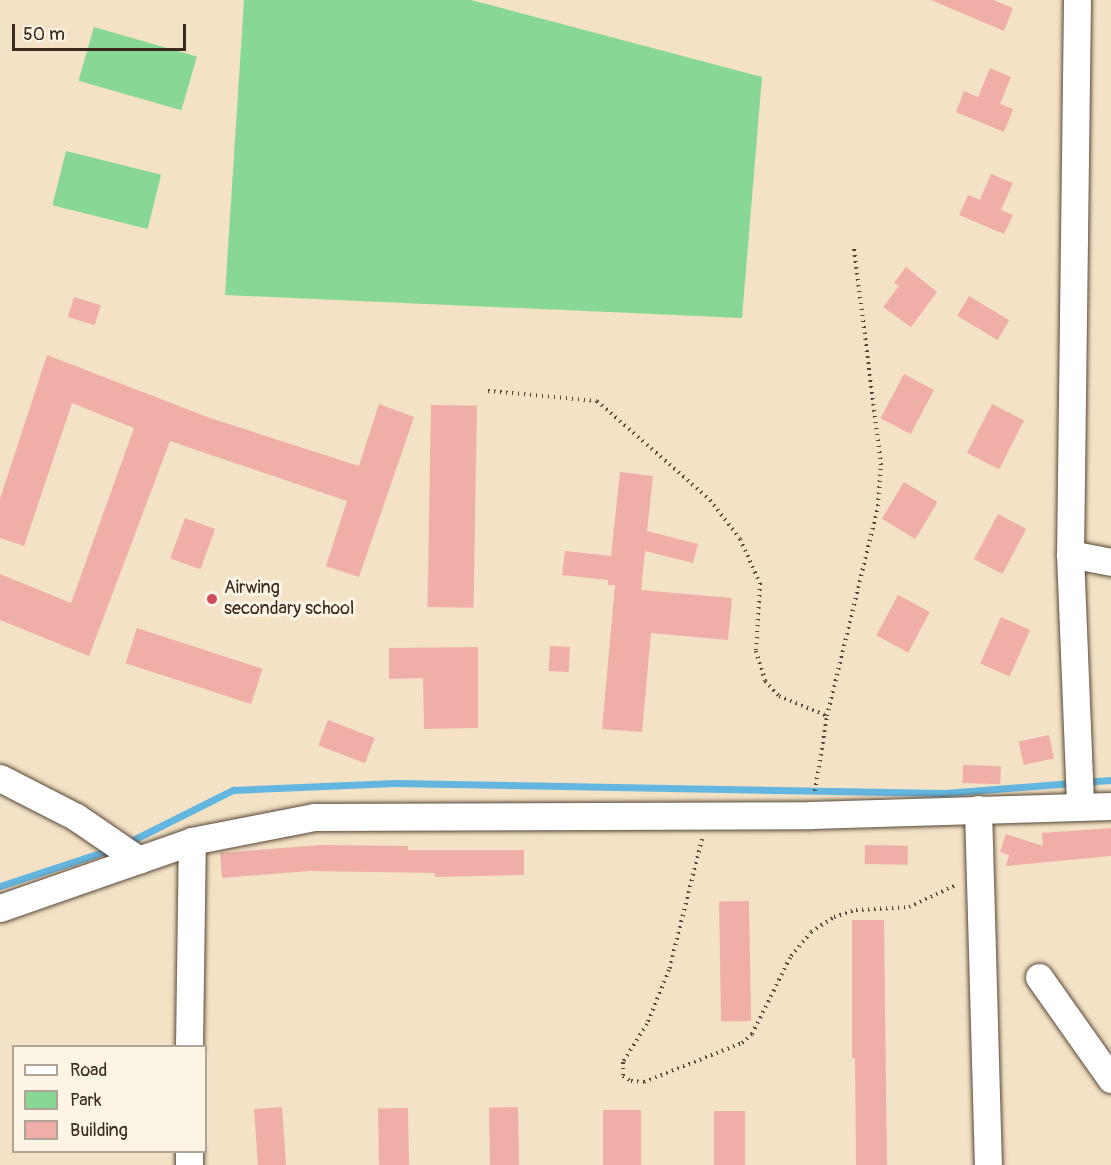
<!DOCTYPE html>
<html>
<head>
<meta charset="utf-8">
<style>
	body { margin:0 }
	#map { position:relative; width:1111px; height:1165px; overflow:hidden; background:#f3e2c5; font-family:Pangolin,sans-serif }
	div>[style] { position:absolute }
	.green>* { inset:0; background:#89d795; transform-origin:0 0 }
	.stream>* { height:7px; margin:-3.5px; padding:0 3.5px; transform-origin:3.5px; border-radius:3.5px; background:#63b6df }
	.building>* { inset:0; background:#efafa8; transform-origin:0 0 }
	.path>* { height:4px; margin-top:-2px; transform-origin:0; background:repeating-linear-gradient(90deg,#574637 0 1.5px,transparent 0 6px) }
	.roads { filter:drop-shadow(0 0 2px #574637) drop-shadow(0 0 2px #574637) }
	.minor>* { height:27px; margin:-13.5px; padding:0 13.5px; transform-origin:13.5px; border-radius:13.5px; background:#fff }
	.dots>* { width:16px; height:16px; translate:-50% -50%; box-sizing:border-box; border:3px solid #fcf5e5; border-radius:50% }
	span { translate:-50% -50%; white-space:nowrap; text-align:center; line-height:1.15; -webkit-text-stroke:6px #fcf5e5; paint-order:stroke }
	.poi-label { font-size:18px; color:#3b2a1e }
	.left { translate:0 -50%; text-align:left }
	.legend { position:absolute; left:12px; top:1045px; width:195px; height:108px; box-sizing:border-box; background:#fcf5e5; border:2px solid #afa495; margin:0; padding:8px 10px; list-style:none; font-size:18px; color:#3b2a1e }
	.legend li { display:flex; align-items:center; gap:12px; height:30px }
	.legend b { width:30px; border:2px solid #afa495 }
	.scale { position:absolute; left:12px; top:24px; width:174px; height:27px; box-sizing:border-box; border:3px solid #3b2a1e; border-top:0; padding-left:8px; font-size:18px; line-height:21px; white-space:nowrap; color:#3b2a1e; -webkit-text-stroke:4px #fcf5e5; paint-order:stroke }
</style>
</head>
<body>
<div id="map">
	<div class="green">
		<div style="clip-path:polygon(244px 0,471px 0,762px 77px,742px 318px,225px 295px)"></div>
		<div style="left:94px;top:27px;width:107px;height:56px;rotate:16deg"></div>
		<div style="left:66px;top:151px;width:98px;height:56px;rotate:14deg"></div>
	</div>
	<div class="stream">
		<div style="left:1083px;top:782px;width:28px;rotate:-4deg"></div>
		<div style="left:127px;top:843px;width:119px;rotate:-26.6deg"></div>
		<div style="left:233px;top:790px;width:162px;rotate:-2.5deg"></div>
		<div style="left:395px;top:783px;width:550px;rotate:1.04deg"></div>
		<div style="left:945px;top:793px;width:127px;rotate:-4.5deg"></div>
		<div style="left:0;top:886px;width:118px;rotate:-18.3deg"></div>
	</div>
	<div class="building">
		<div style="clip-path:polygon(931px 0,993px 0,1013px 8px,1004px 31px)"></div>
		<div style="clip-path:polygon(990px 68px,1011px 77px,1000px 104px,1013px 109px,1004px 132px,956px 112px,964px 91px,978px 97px)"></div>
		<div style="clip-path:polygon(991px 174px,1013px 183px,1001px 210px,1013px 215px,1004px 234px,959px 215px,968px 195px,980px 200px)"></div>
		<div style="clip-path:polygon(906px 267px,937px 292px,911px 327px,883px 307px,899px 286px,894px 283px)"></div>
		<div style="left:969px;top:296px;width:47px;height:23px;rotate:31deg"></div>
		<div style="left:74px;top:297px;width:28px;height:21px;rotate:17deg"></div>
		<div style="clip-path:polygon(47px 355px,210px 418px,359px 466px,379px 404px,414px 417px,359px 577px,326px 566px,347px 501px,170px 441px,89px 656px,0 620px,0 574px,71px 603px,134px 428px,72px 403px,24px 546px,0 538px,0 499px)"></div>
		<div style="left:904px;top:374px;width:34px;height:50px;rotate:28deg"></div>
		<div style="left:992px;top:404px;width:36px;height:55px;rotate:27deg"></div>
		<div style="left:431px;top:405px;width:46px;height:202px;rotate:1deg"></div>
		<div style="clip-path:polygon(620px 472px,653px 476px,647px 531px,698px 544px,693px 563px,645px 551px,641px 590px,732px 598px,728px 640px,651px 633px,642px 732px,602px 729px,615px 585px,608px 585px,608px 580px,562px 575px,565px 551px,611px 556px)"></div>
		<div style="left:904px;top:482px;width:39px;height:43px;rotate:31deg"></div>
		<div style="left:998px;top:514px;width:32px;height:51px;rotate:28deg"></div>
		<div style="left:185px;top:518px;width:32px;height:43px;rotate:20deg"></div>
		<div style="left:898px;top:595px;width:36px;height:46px;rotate:28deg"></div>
		<div style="left:1001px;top:617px;width:32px;height:51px;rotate:24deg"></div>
		<div style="left:137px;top:628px;width:132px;height:37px;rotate:18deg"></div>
		<div style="left:550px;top:646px;width:20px;height:25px;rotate:3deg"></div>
		<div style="clip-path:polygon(478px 647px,478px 728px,424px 729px,423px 678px,389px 679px,389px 648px)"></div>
		<div style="left:328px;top:720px;width:50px;height:27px;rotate:21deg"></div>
		<div style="left:1049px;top:735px;width:24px;height:31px;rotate:78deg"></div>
		<div style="left:963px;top:765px;width:38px;height:18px;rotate:2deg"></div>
		<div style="clip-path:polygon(1111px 828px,1111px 856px,1006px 866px,1009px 855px,1000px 852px,1006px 834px,1043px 846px,1042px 833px)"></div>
		<div style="clip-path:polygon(321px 845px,408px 846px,408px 850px,524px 850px,524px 875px,435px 877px,435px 873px,309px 871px,222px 878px,220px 853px)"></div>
		<div style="left:865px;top:845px;width:43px;height:19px;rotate:1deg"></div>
		<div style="left:749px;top:901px;width:120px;height:30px;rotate:89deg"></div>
		<div style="clip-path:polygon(852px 920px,884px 920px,887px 1165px,856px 1165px,855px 1058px,852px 1058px)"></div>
		<div style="left:282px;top:1107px;width:58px;height:28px;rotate:86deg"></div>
		<div style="left:518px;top:1107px;width:58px;height:29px;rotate:89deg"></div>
		<div style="left:408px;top:1108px;width:57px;height:30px;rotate:89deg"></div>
		<div style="left:603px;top:1110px;width:38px;height:55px"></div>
		<div style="left:714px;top:1111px;width:31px;height:54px"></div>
	</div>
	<div class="path">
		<div style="left:488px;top:391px;width:109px;rotate:5.2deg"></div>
		<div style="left:597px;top:401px;width:150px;rotate:41.2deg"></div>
		<div style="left:710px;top:500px;width:49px;rotate:52.4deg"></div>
		<div style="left:740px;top:539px;width:48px;rotate:65.6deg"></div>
		<div style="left:760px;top:583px;width:68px;rotate:93.4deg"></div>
		<div style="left:756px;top:651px;width:31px;rotate:73deg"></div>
		<div style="left:765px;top:681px;width:21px;rotate:47deg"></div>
		<div style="left:779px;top:696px;width:52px;rotate:22.6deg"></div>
		<div style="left:815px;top:791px;width:76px;rotate:-80.9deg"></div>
		<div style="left:827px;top:716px;width:216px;rotate:-76.3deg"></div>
		<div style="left:878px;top:506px;width:41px;rotate:-85.8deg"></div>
		<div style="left:881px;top:465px;width:220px;rotate:-97.1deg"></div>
		<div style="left:702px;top:839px;width:135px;rotate:104.1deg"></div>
		<div style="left:669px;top:970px;width:58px;rotate:112.2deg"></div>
		<div style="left:647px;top:1024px;width:45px;rotate:122.3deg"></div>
		<div style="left:623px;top:1062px;width:14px;rotate:90deg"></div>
		<div style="left:623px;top:1076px;width:9px;rotate:32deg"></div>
		<div style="left:631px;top:1081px;width:13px;rotate:4deg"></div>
		<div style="left:644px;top:1082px;width:105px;rotate:-21.7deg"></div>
		<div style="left:742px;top:1043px;width:13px;rotate:-42deg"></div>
		<div style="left:752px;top:1034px;width:87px;rotate:-63.4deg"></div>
		<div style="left:791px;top:956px;width:31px;rotate:-50deg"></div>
		<div style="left:811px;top:932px;width:27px;rotate:-33deg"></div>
		<div style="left:834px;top:917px;width:23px;rotate:-18deg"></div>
		<div style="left:856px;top:910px;width:53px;rotate:-3.2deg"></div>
		<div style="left:909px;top:907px;width:52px;rotate:-25.1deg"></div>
	</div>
	<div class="roads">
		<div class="minor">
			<div style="left:1077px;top:0;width:554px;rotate:90.72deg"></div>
			<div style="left:1070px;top:554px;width:253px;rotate:87.7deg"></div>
			<div style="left:1070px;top:554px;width:42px;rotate:11deg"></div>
			<div style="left:0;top:778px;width:85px;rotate:27.2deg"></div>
			<div style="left:76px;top:817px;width:76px;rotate:34.3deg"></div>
			<div style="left:978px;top:809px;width:356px;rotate:88.4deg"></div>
			<div style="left:0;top:908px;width:203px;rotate:-19.2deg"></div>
			<div style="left:192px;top:841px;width:124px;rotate:-11.1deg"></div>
			<div style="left:314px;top:817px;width:497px;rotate:-0.2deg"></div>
			<div style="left:811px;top:815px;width:300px;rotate:-1.7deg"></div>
			<div style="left:1039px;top:977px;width:125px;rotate:54.8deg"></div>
			<div style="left:189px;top:1046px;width:205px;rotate:-89.2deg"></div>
			<div style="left:189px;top:1165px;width:13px;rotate:-90deg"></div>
		</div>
	</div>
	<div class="dots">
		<div style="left:212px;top:599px;background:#d1495b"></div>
	</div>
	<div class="poi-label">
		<span class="left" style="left:224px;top:599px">Airwing<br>secondary school</span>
	</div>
	<ul class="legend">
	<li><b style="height:8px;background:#fff"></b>Road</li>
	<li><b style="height:16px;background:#89d795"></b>Park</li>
	<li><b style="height:16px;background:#efafa8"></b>Building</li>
	</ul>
	<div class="scale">50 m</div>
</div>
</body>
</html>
